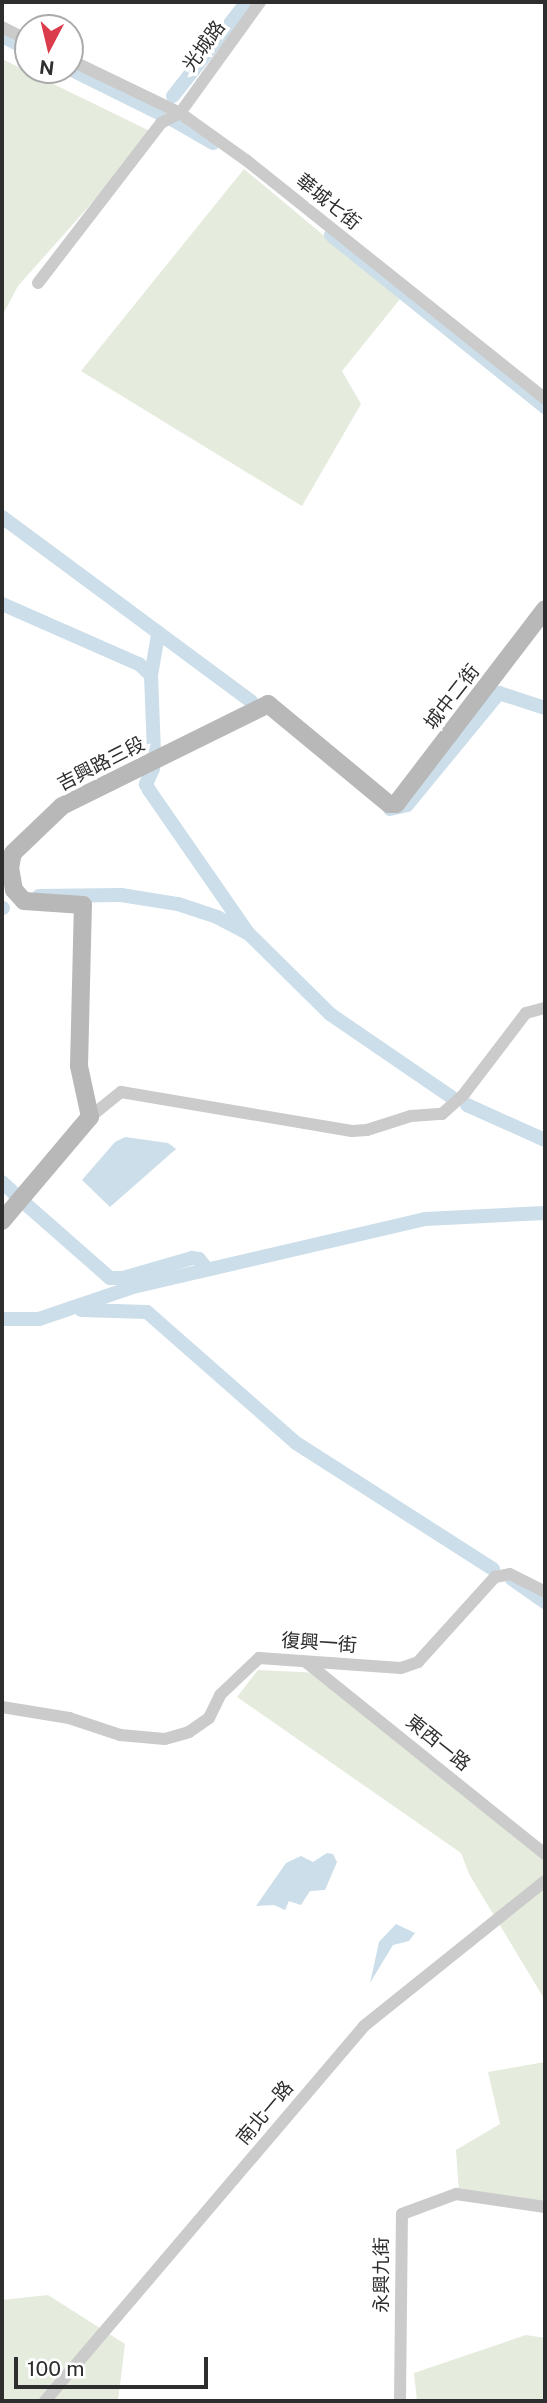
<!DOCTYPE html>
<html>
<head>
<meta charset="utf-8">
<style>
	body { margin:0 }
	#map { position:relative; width:547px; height:2403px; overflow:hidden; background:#fff; font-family:"Public Sans","Noto Sans TC",sans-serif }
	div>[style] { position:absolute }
	.green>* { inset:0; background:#e5ebdd }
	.water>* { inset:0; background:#cbdee9 }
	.canal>* { height:14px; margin:-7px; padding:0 7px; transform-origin:7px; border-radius:7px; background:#cbdee9 }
	.street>* { height:12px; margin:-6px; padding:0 6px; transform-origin:6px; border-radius:6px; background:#cbcbcb }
	.secondary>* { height:18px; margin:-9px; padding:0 9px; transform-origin:9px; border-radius:9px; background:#b8b8b8 }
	span { translate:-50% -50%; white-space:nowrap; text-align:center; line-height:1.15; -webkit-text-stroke:7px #fff; paint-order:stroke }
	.street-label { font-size:19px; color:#2e2e2e }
	.frame { position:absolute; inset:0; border:4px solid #2e2e2e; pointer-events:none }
	.north { position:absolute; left:14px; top:14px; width:70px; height:70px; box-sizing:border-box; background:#fff; border:2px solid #ababab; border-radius:50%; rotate:187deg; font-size:19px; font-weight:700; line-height:28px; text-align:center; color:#2e2e2e }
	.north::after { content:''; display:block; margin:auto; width:24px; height:32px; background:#da3c4b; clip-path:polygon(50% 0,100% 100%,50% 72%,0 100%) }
	.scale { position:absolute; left:14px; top:2357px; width:194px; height:32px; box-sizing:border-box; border:4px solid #2e2e2e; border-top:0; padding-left:9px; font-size:21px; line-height:24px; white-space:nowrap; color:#2e2e2e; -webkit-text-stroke:5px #fff; paint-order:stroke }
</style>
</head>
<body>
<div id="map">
	<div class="green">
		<div style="clip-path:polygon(2px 59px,154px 133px,18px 286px,3px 314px)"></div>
		<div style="clip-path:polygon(244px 169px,400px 299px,342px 371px,361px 404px,302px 506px,81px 371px)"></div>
		<div style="clip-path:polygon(258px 1670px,321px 1673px,545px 1858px,545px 2000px,469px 1874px,461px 1853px,237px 1697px)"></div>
		<div style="clip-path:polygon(545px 2062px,545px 2205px,459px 2192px,456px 2150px,500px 2124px,488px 2072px)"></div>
		<div style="clip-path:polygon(48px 2295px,125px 2344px,118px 2401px,2px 2401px,2px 2300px)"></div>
		<div style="clip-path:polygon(526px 2335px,545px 2338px,545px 2401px,417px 2401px,414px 2373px)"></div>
	</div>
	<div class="water">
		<div style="clip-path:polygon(125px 1137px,168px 1143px,176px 1149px,110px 1207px,82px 1180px,115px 1142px)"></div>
		<div style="clip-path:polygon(327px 1853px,333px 1854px,337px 1862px,325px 1890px,310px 1891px,301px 1905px,289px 1901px,285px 1910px,274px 1905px,256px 1906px,286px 1863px,301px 1856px,313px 1862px)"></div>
		<div style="clip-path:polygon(396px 1924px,415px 1933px,409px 1941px,393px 1945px,370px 1983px,379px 1942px)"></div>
	</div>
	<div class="canal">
		<div style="left:2px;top:36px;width:29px;rotate:27deg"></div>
		<div style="left:70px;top:69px;width:99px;rotate:26.3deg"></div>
		<div style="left:173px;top:96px;width:120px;rotate:-51.8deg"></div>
		<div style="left:173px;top:120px;width:46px;rotate:29.9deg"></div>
		<div style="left:331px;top:235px;width:275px;rotate:38.8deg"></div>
		<div style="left:2px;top:517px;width:310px;rotate:36.5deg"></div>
		<div style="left:2px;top:604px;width:150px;rotate:23.7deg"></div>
		<div style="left:139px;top:664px;width:16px;rotate:43deg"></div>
		<div style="left:151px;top:675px;width:79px;rotate:87.8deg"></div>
		<div style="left:151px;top:675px;width:41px;rotate:-80.1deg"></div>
		<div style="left:153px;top:769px;width:17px;rotate:115deg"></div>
		<div style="left:146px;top:784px;width:7px;rotate:63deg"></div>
		<div style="left:149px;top:790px;width:174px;rotate:55.3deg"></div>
		<div style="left:390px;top:809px;width:17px;rotate:-13deg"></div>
		<div style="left:407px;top:805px;width:145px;rotate:-50.6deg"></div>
		<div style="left:499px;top:693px;width:48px;rotate:18.1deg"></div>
		<div style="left:39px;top:896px;width:82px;rotate:-0.7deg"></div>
		<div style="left:121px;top:895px;width:58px;rotate:9deg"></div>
		<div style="left:178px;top:904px;width:41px;rotate:18.4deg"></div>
		<div style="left:217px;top:917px;width:36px;rotate:28deg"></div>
		<div style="left:249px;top:934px;width:114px;rotate:44.6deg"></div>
		<div style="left:330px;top:1014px;width:147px;rotate:34.4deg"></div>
		<div style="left:2px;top:908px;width:1px"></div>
		<div style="left:467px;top:1105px;width:85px;rotate:24.2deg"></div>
		<div style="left:2px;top:1182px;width:19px;rotate:43deg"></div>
		<div style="left:28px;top:1206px;width:109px;rotate:41.3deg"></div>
		<div style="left:110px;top:1278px;width:13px"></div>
		<div style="left:123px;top:1278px;width:72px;rotate:-16.2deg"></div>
		<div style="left:192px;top:1258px;width:7px;rotate:8deg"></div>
		<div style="left:199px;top:1259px;width:11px;rotate:52deg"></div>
		<div style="left:81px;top:1310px;width:66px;rotate:1.7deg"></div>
		<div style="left:147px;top:1312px;width:198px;rotate:41.3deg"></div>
		<div style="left:296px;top:1443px;width:234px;rotate:32.6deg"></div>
		<div style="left:2px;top:1319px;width:37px"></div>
		<div style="left:39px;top:1319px;width:99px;rotate:-18.8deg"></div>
		<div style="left:133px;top:1287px;width:300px;rotate:-13.1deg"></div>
		<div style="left:425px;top:1219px;width:120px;rotate:-2.9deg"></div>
		<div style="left:512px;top:1579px;width:40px;rotate:34.9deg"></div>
	</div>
	<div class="street">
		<div style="left:2px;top:27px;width:29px;rotate:27deg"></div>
		<div style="left:70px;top:60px;width:122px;rotate:25.7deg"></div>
		<div style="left:180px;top:113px;width:81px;rotate:35.5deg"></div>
		<div style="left:246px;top:160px;width:383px;rotate:38.6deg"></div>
		<div style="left:38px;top:283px;width:202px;rotate:-52.4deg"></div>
		<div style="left:161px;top:123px;width:21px;rotate:-28deg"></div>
		<div style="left:180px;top:113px;width:137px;rotate:-54.2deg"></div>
		<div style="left:90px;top:1117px;width:40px;rotate:-39deg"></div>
		<div style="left:121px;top:1092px;width:234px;rotate:9.6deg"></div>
		<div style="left:352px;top:1131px;width:15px;rotate:-4deg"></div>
		<div style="left:367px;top:1130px;width:46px;rotate:-17.7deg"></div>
		<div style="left:411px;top:1116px;width:31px;rotate:-4deg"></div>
		<div style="left:442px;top:1114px;width:30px;rotate:-42deg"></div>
		<div style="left:464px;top:1094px;width:102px;rotate:-52.6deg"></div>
		<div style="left:526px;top:1013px;width:20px;rotate:-15deg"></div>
		<div style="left:306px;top:1662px;width:307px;rotate:38.8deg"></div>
		<div style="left:2px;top:1707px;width:68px;rotate:9.3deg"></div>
		<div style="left:69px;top:1718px;width:54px;rotate:18.4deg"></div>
		<div style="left:120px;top:1735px;width:45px;rotate:5.1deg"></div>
		<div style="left:165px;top:1739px;width:25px;rotate:-16deg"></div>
		<div style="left:189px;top:1732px;width:24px;rotate:-35deg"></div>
		<div style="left:209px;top:1718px;width:25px;rotate:-64deg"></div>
		<div style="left:220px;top:1695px;width:54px;rotate:-43.5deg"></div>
		<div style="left:259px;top:1658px;width:142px;rotate:4deg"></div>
		<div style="left:401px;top:1668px;width:18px;rotate:-19deg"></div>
		<div style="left:418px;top:1662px;width:115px;rotate:-47.8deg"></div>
		<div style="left:495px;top:1577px;width:15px;rotate:-11deg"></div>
		<div style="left:510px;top:1574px;width:39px;rotate:27deg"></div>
		<div style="left:45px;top:2401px;width:492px;rotate:-49.6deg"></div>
		<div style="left:364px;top:2026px;width:232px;rotate:-38.7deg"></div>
		<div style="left:400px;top:2401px;width:187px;rotate:-89.4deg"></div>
		<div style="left:402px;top:2214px;width:58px;rotate:-20.3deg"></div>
		<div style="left:456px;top:2194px;width:90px;rotate:8.3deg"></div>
	</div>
	<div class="secondary">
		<div style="left:2px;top:1221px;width:136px;rotate:-49.8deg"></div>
		<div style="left:90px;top:1117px;width:52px;rotate:-102.2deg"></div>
		<div style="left:79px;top:1066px;width:161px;rotate:-88.6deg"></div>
		<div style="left:83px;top:905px;width:59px;rotate:-176.1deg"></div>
		<div style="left:24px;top:901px;width:15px;rotate:-132deg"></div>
		<div style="left:14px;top:890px;width:22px;rotate:-100deg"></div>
		<div style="left:10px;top:868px;width:15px;rotate:-79deg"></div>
		<div style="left:13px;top:853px;width:68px;rotate:-43.8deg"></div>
		<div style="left:62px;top:806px;width:230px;rotate:-26.3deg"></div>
		<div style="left:268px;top:704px;width:157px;rotate:39.6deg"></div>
		<div style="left:389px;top:804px;width:7px"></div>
		<div style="left:396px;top:804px;width:245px;rotate:-52.6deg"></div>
	</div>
	<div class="street-label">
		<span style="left:204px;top:46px;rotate:-54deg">光城路</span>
		<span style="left:328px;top:202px;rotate:39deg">華城七街</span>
		<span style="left:452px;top:697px;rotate:-52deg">城中二街</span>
		<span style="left:101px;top:764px;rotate:-27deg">吉興路三段</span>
		<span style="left:319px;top:1643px;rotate:4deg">復興一街</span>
		<span style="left:438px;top:1743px;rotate:39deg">東西一路</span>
		<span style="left:265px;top:2113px;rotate:-50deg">南北一路</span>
		<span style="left:382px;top:2275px;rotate:-90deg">永興九街</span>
	</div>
	<div class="frame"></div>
	<div class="north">N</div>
	<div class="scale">100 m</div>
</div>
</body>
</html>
